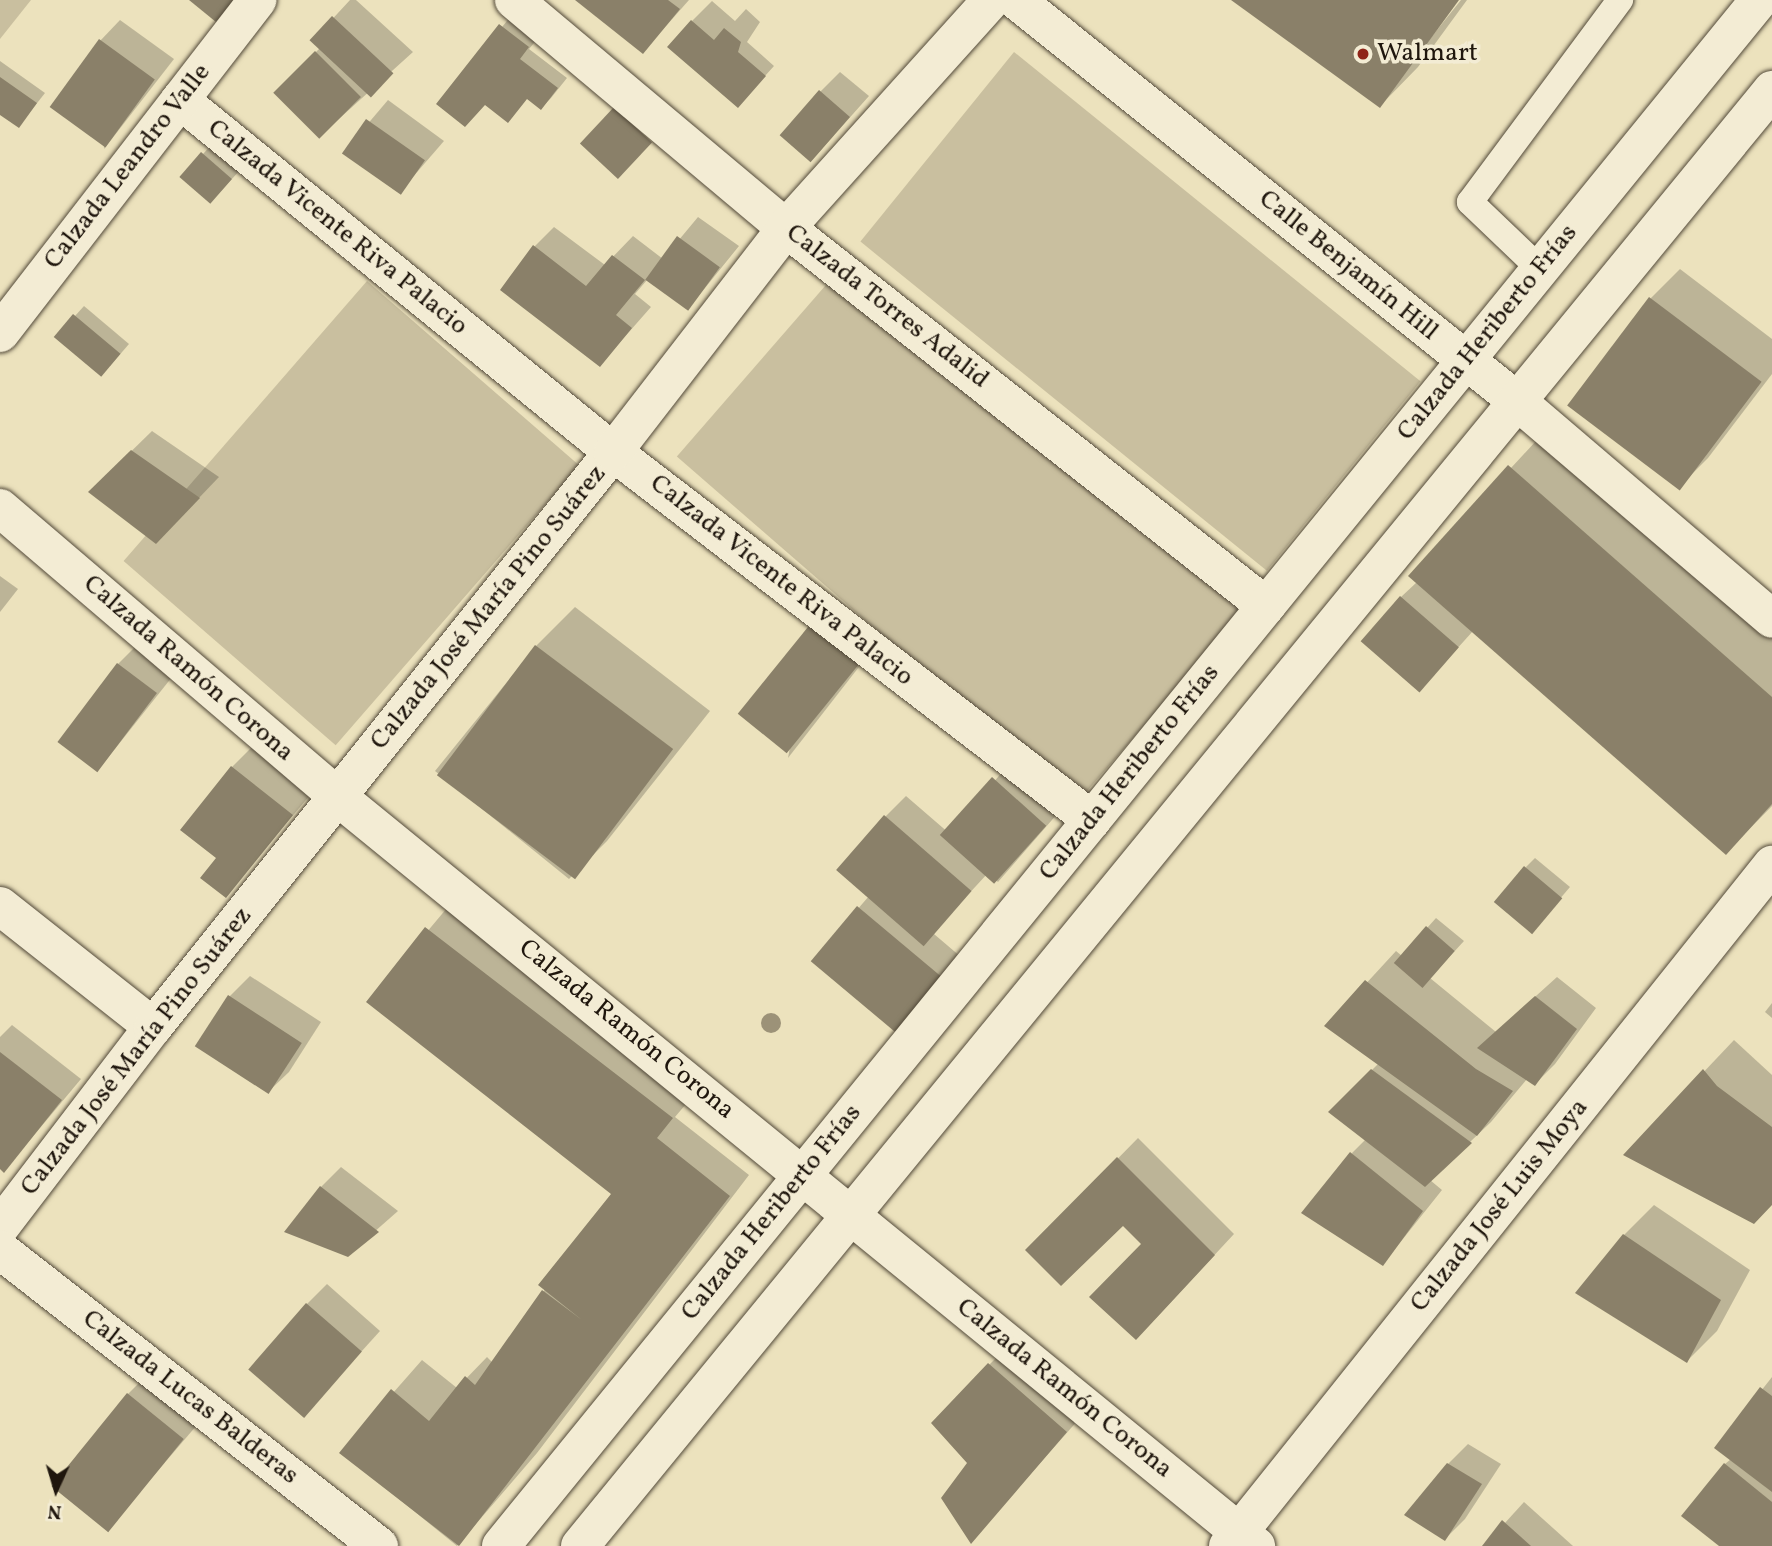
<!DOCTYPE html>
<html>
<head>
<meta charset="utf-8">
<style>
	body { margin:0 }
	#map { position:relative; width:1772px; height:1546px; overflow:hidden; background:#ece2bd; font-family:Vollkorn,serif }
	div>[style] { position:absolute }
	.green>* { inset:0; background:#c9bf9f; transform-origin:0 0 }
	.shadow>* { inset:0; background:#0003 }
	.building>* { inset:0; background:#8a8069; transform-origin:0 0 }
	.roads { filter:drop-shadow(0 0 2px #524939) drop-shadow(0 0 2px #524939) }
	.lane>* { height:26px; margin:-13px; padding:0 13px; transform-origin:13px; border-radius:13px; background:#f3ecd4 }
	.street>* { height:38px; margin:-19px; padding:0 19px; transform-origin:19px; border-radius:19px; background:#f3ecd4 }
	.secondary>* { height:38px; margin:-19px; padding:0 19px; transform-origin:19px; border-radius:19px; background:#f3ecd4 }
	.trees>* { width:20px; height:20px; margin:-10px; border-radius:50%; background:#9c9278 }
	.dots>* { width:19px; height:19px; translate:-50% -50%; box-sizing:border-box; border:4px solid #f3ecd4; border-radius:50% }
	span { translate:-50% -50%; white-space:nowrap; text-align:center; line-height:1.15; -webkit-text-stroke:7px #f3ecd4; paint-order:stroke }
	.poi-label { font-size:26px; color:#1f160d }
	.left { translate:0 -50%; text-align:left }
	.street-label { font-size:26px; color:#1f160d }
	.north { position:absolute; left:21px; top:1455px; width:70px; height:70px; -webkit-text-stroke:5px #f3ecd4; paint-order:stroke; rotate:184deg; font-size:19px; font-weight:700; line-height:28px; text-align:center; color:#1f160d }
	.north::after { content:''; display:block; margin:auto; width:24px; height:32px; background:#1f160d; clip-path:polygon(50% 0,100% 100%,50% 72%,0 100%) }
</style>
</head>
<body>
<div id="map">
	<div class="green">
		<div style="clip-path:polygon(0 0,31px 0,0 39px)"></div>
		<div style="left:1014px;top:52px;width:523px;height:244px;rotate:39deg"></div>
		<div style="left:852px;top:255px;width:529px;height:267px;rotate:41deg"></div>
		<div style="left:367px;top:281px;width:281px;height:371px;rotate:41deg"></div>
	</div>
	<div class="shadow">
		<div style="clip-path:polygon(350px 0,356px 0,413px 52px,320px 136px,275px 93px,321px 47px,313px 40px)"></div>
		<div style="clip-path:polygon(578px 0,689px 0,643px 52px)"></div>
		<div style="clip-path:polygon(1234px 0,1457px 0,1409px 65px,1461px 0,1467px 0,1418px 67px,1380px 106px)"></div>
		<div style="clip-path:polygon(712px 1px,735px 21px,746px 9px,760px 22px,747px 42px,774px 66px,747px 96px,692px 21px)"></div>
		<div style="clip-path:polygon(520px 5px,548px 26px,529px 49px,567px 78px,551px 98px,541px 108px,528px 98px,439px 104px)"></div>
		<div style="clip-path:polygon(120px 20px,174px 59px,104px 149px,100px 41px)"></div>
		<div style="clip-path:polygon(0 61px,45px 93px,19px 126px,0 113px)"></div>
		<div style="clip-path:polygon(840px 72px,869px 96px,812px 160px,820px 92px)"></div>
		<div style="clip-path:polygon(388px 100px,444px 141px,399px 193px,343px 153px)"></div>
		<div style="clip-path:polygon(212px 144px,241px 169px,221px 191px,203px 154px)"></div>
		<div style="clip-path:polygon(698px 217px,739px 246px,688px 309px,647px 280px,635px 294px,651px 307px,600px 365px,534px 247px,554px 227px,605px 265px,633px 236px,663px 259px)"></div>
		<div style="clip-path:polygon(1680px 269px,1772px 339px,1772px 374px,1708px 458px,1678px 488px,1651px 298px)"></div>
		<div style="clip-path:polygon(84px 306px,129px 344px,110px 366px,56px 337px)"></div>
		<div style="clip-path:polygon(1548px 428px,1772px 625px,1772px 806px,1726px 853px,1473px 631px,1420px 690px,1401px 597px,1417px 582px,1411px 576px)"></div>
		<div style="clip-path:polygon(152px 431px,219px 477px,176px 522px,110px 472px)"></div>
		<div style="clip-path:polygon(0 576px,18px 589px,0 612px)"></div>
		<div style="clip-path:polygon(575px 607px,710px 711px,607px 841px,569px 879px,435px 771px,536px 646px)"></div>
		<div style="clip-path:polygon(813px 623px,880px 640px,788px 758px)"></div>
		<div style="clip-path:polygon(138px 644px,176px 672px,99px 769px,118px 664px)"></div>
		<div style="clip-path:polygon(252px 747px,311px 794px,226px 895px,218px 858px,232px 767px)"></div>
		<div style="clip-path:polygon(1014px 758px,1065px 805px,998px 882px,988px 873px,940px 925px,934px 934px,961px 957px,915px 1010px,813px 961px,869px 896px,839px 870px,886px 816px,906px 796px,950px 834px)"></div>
		<div style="clip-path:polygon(1535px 858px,1570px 887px,1541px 921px,1526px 867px)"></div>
		<div style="clip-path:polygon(447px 908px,692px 1097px,675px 1117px,749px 1175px,537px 1453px,457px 1546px,341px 1452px,422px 1360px,457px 1388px,487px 1357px,493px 1363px,613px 1193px,369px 1001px)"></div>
		<div style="clip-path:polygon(1436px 918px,1464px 941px,1430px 978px,1496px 1032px,1557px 977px,1596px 1008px,1555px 1064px,1535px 1084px,1527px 1079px,1491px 1122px,1430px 1180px,1442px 1190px,1383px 1264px,1352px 1153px,1366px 1139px,1331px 1111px,1379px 1063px,1327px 1026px,1396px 951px,1402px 956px)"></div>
		<div style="clip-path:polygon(250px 976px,321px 1022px,289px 1072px,268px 1092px,197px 1045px,230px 996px)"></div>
		<div style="clip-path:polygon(1772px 1003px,1772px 1018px,1765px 1012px)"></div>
		<div style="clip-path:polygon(12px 1025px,81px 1079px,4px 1171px,0 1167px,0 1037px)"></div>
		<div style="clip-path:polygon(1734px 1040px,1772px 1075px,1772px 1204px,1626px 1154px)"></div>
		<div style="clip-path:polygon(1138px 1138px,1234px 1234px,1156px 1318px,1143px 1244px,1123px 1224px,1028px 1250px)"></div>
		<div style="clip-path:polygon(341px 1167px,398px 1211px,348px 1255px,321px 1187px)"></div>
		<div style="clip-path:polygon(1654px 1205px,1750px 1270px,1717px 1331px,1687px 1361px,1624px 1235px)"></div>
		<div style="clip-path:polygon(327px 1284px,380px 1331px,304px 1415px,307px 1304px)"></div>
		<div style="clip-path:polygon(1019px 1335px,1095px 1401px,971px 1541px,970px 1463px,989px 1365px)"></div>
		<div style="clip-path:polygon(148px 1374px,203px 1418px,108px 1529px,128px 1394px)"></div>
		<div style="clip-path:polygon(1772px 1377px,1772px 1546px,1721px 1546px,1725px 1464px,1731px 1459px,1716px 1448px)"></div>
		<div style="clip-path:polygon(1468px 1444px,1501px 1464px,1465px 1519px,1445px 1539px,1448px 1464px)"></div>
		<div style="clip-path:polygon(1524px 1502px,1573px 1546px,1484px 1546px)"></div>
	</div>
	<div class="building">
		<div style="clip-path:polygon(189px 0,234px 0,216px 22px)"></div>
		<div style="clip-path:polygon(575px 0,668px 0,680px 9px,643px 54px)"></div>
		<div style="clip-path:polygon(1231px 0,1459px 0,1380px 108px)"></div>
		<div style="left:332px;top:16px;width:84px;height:33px;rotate:43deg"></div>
		<div style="clip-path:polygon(691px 20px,714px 40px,724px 28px,741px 42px,738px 52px,766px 76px,738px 108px,667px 47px)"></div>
		<div style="clip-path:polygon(499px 24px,529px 47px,520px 59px,558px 88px,541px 110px,527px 99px,508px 123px,485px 105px,465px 127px,436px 104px)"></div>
		<div style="left:99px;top:39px;width:69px;height:84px;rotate:36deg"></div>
		<div style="left:315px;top:51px;width:65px;height:59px;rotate:45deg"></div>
		<div style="clip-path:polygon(0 77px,37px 103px,19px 128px,0 115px)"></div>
		<div style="left:819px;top:90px;width:41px;height:60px;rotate:41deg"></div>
		<div style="left:614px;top:107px;width:52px;height:50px;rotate:43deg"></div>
		<div style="left:366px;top:119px;width:72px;height:42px;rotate:35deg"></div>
		<div style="left:201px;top:152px;width:41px;height:33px;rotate:41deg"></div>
		<div style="left:677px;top:236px;width:53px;height:54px;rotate:36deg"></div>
		<div style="clip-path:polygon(533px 245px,586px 286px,612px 255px,645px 280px,616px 315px,632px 328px,600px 367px,500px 290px)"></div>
		<div style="left:1649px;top:297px;width:141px;height:136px;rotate:37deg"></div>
		<div style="left:73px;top:314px;width:62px;height:30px;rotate:40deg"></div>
		<div style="clip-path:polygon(131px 450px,200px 498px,156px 544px,88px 492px)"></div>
		<div style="clip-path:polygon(1508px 465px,1772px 697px,1772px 804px,1726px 855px,1408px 576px)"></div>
		<div style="left:1400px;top:596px;width:78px;height:60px;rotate:41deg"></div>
		<div style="left:812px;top:622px;width:63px;height:118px;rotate:39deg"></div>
		<div style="left:535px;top:645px;width:173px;height:163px;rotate:37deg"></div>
		<div style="left:117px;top:663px;width:50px;height:99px;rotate:37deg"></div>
		<div style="clip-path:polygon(231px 766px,293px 815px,226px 898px,200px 878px,216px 858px,180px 830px)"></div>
		<div style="left:992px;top:777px;width:73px;height:78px;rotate:42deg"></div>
		<div style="left:884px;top:815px;width:116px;height:73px;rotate:41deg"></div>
		<div style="left:1524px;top:866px;width:50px;height:47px;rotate:40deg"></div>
		<div style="left:857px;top:906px;width:111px;height:72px;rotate:40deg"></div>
		<div style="left:1426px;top:926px;width:38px;height:49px;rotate:41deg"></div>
		<div style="clip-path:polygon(425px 927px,673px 1118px,657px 1138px,730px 1196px,459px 1546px,339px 1453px,391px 1389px,429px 1421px,465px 1376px,475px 1385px,542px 1290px,582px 1320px,538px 1285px,611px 1194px,366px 1002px)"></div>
		<div style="clip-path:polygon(1365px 980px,1476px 1069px,1513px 1091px,1477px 1136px,1324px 1026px)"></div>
		<div style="left:228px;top:995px;width:88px;height:61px;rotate:33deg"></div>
		<div style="clip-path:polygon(1535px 996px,1577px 1029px,1535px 1086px,1477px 1048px)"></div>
		<div style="clip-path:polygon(0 1052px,62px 1100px,4px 1173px,0 1169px)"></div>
		<div style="clip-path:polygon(1371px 1069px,1472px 1143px,1425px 1187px,1328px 1112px)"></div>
		<div style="clip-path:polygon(1703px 1069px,1717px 1086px,1772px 1127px,1772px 1205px,1754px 1224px,1623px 1155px)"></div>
		<div style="clip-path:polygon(1350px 1152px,1423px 1211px,1383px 1266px,1301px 1213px)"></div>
		<div style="clip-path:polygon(1117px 1157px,1215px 1255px,1136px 1340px,1089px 1297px,1141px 1244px,1123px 1226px,1061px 1286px,1025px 1250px)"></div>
		<div style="clip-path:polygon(320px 1186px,379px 1232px,348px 1257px,284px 1232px)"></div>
		<div style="clip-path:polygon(1623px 1234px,1721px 1300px,1687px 1363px,1575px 1293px)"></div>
		<div style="left:306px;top:1303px;width:74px;height:88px;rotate:41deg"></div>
		<div style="clip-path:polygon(988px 1363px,1067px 1432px,971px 1544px,941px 1498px,967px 1463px,931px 1423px)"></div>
		<div style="clip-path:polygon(1760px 1387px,1772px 1396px,1772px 1492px,1714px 1448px)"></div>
		<div style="left:127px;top:1393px;width:73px;height:120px;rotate:39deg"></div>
		<div style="clip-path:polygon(1447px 1463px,1482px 1484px,1445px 1541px,1404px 1515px)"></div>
		<div style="clip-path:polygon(1724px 1463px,1772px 1502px,1772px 1546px,1719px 1546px,1681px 1516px)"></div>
		<div style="clip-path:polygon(1502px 1520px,1531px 1546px,1482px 1546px)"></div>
	</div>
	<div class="roads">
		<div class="lane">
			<div style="left:1540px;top:269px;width:97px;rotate:-136.3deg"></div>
			<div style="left:1470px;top:202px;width:252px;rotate:-53.4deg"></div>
		</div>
		<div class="street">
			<div style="left:514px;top:0;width:355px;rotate:40deg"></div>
			<div style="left:786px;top:228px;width:611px;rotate:38.22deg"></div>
			<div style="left:1016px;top:0;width:642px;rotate:38.67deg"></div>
			<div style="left:1517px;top:401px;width:335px;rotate:40.5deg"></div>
			<div style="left:180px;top:100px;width:558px;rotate:39.11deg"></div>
			<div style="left:613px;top:452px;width:604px;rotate:37.53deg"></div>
			<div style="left:0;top:333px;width:421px;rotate:-52.3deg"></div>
			<div style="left:0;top:508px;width:445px;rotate:40.5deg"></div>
			<div style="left:338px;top:797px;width:1185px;rotate:39.21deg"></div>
			<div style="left:0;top:906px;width:195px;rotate:38.3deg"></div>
			<div style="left:0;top:1227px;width:252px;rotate:-52.6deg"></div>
			<div style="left:153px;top:1027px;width:736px;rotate:-51.34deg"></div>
			<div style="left:613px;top:452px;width:283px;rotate:-52.3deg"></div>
			<div style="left:786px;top:228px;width:307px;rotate:-48deg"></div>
			<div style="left:0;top:1250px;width:481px;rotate:38deg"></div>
			<div style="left:1228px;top:1546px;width:872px;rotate:-51.38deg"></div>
		</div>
		<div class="secondary">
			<div style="left:501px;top:1546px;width:1993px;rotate:-50.86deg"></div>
			<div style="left:580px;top:1546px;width:1882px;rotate:-50.69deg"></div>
		</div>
	</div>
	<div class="trees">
		<div style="left:771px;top:1023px"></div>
	</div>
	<div class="dots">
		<div style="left:1363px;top:54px;background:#8f2418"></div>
	</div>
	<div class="poi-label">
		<span class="left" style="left:1377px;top:54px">Walmart</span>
	</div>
	<div class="street-label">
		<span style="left:128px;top:167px;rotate:-52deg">Calzada Leandro Valle</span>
		<span style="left:337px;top:228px;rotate:39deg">Calzada Vicente Riva Palacio</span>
		<span style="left:1348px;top:266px;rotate:39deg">Calle Benjamín Hill</span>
		<span style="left:887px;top:307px;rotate:38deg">Calzada Torres Adalid</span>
		<span style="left:1488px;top:333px;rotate:-51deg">Calzada Heriberto Frías</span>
		<span style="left:781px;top:581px;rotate:38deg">Calzada Vicente Riva Palacio</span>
		<span style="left:489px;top:608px;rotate:-51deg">Calzada José María Pino Suárez</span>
		<span style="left:188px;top:669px;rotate:41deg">Calzada Ramón Corona</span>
		<span style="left:1130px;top:773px;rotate:-51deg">Calzada Heriberto Frías</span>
		<span style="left:626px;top:1030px;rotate:39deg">Calzada Ramón Corona</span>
		<span style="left:137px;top:1052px;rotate:-52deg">Calzada José María Pino Suárez</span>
		<span style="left:1500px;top:1206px;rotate:-51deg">Calzada José Luis Moya</span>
		<span style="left:772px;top:1213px;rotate:-51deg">Calzada Heriberto Frías</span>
		<span style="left:1064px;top:1389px;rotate:39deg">Calzada Ramón Corona</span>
		<span style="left:190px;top:1398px;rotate:38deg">Calzada Lucas Balderas</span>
	</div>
	<div class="north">N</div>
</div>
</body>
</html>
